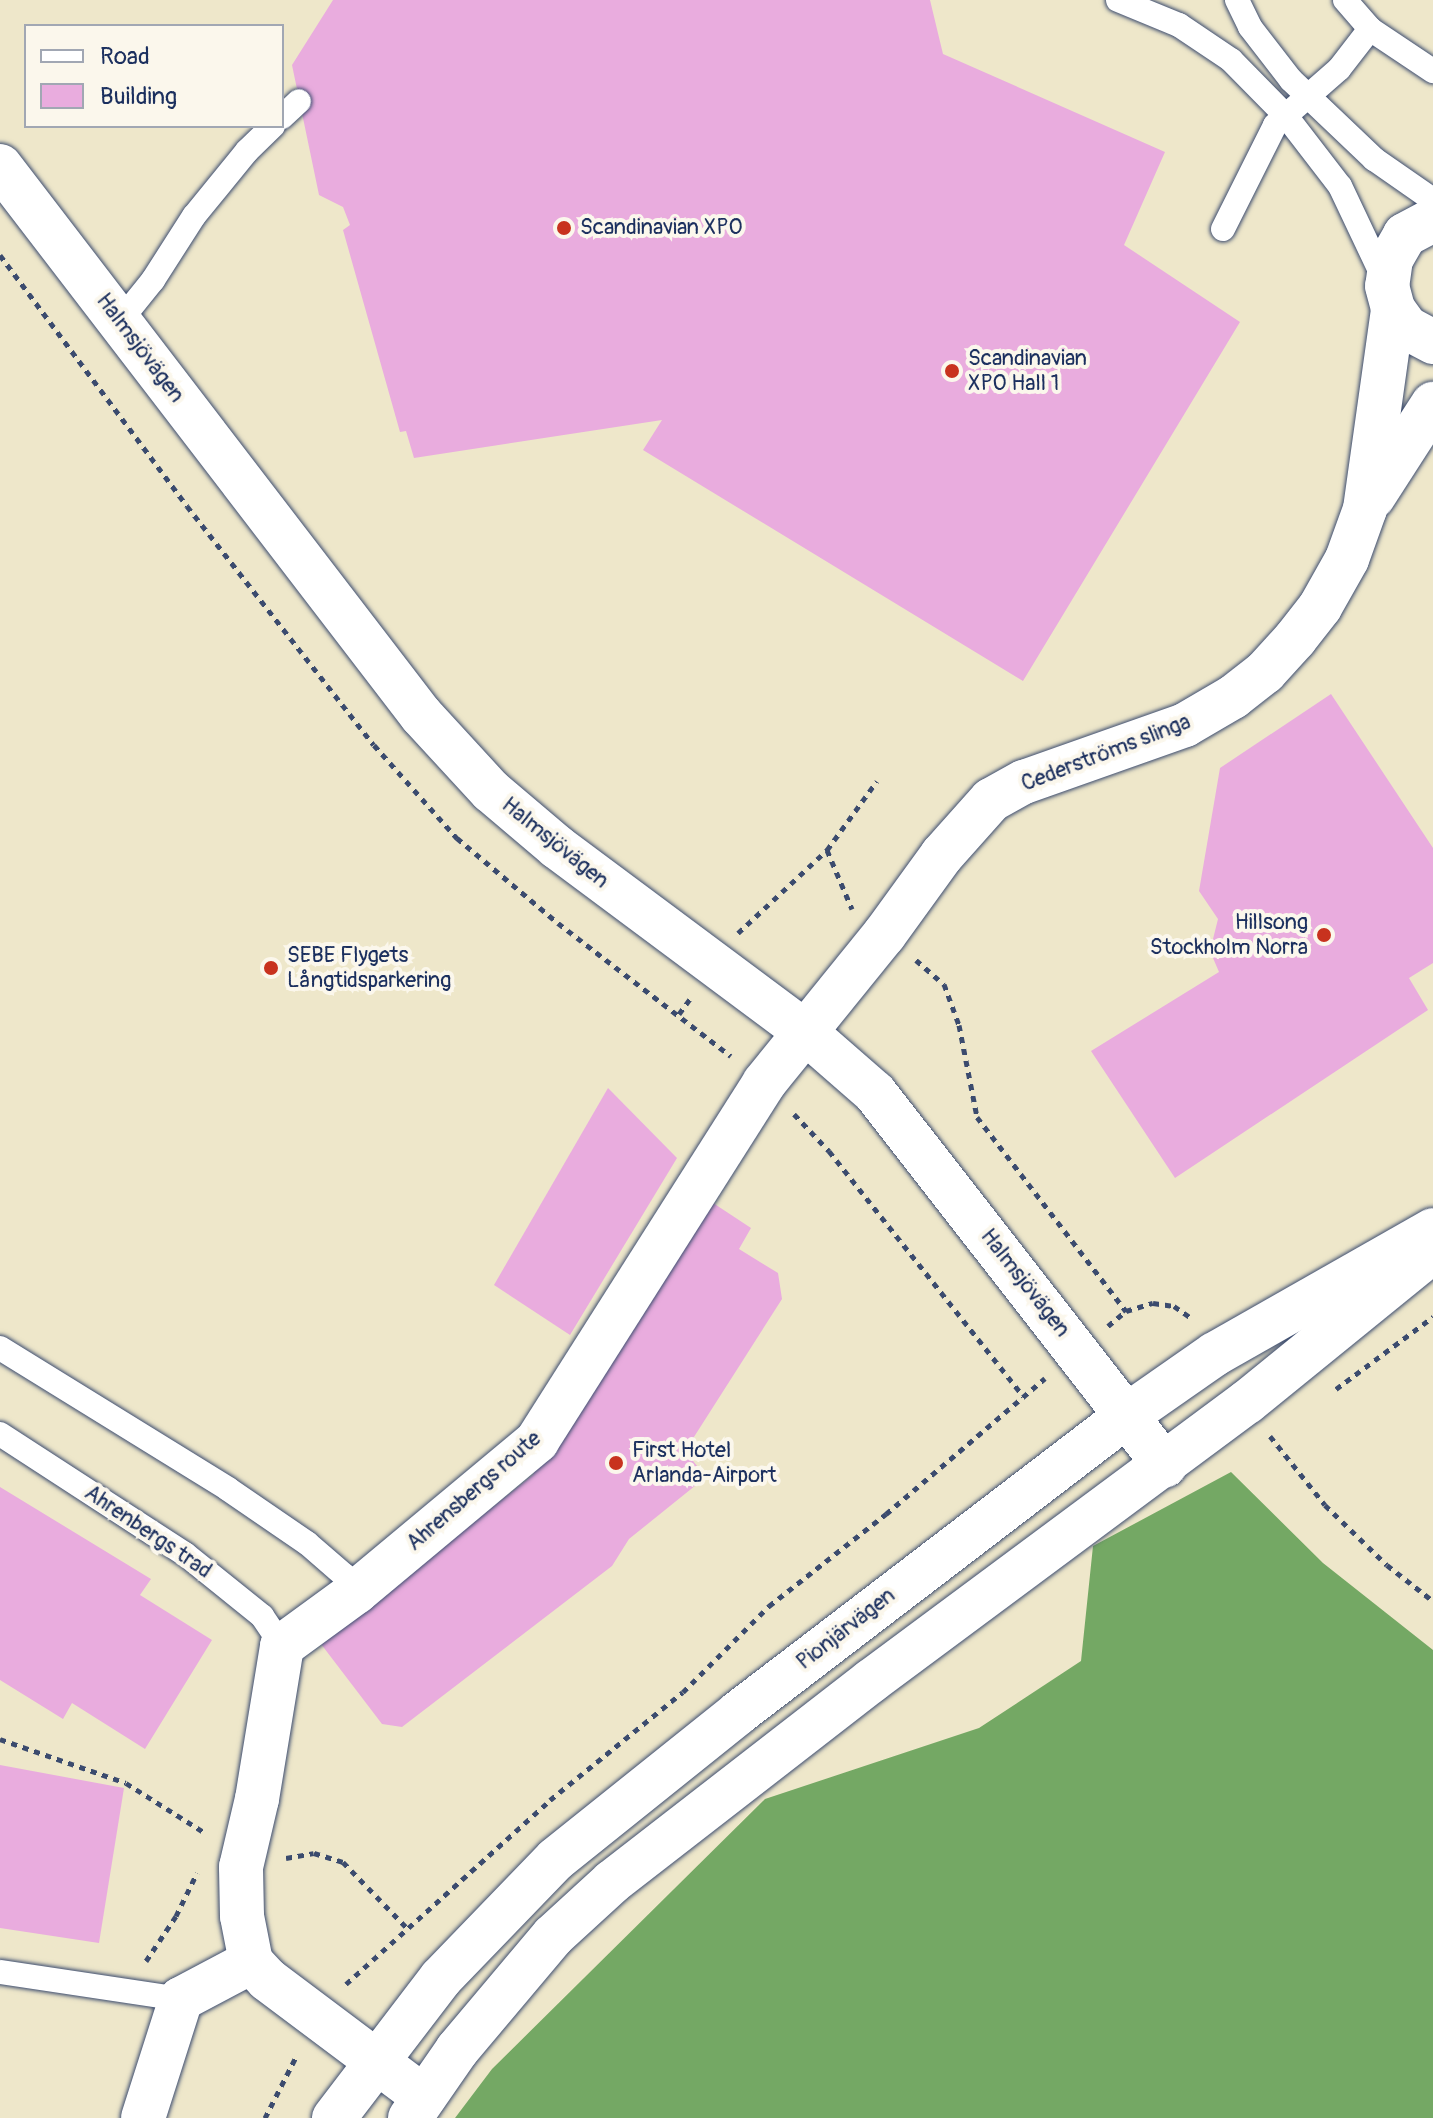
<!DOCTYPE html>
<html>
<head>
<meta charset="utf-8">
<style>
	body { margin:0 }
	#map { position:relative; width:1433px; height:2118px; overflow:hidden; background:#eee7ca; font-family:Pangolin,sans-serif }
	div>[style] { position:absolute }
	.forest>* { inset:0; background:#74a864 }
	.building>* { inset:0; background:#e9acde }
	.path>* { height:5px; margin-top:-2.5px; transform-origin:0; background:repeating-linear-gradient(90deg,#3b4b6e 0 6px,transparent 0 12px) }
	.roads { filter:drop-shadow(0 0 2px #3b4b6e) drop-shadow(0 0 2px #3b4b6e) }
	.service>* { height:24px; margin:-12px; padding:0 12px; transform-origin:12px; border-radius:12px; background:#fff }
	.minor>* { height:44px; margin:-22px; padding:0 22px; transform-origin:22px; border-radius:22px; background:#fff }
	.tertiary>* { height:44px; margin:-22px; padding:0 22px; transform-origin:22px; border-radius:22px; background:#fff }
	.secondary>* { height:44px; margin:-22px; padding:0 22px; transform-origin:22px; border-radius:22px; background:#fff }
	.dots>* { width:22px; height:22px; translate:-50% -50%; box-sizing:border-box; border:4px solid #fbf7ec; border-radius:50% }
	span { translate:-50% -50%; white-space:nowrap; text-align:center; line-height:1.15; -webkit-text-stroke:8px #fbf7ec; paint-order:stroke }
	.poi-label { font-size:22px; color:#1b2f5e }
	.left { translate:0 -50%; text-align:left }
	.right { translate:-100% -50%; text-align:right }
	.street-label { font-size:22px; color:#1b2f5e }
	.legend { position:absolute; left:24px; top:24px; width:260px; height:104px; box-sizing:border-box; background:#fbf7ec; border:2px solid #a1a7b3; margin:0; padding:10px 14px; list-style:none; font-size:24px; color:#1b2f5e }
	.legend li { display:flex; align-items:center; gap:16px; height:40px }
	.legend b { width:40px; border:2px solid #a1a7b3 }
</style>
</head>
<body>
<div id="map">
	<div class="forest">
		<div style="clip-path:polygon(1231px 1472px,1323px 1563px,1433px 1650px,1433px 2118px,455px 2118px,492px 2069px,765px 1799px,979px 1728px,1081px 1661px,1093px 1546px)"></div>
	</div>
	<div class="building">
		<div style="clip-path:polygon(333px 0,930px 0,943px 54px,1165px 152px,1124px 245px,1240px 322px,1023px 681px,643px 450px,662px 420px,414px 458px,406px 431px,400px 432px,343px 230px,350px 225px,343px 207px,319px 195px,292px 65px)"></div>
		<div style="clip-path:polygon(1331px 694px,1433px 848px,1433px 963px,1409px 978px,1428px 1010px,1175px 1178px,1091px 1051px,1219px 972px,1210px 951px,1218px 919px,1199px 891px,1220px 768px)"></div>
		<div style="clip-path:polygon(608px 1088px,677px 1158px,570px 1335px,494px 1285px)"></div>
		<div style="clip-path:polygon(707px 1199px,751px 1228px,739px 1249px,778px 1273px,782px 1299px,685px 1451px,706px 1477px,629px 1539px,612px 1566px,402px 1727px,382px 1724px,321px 1644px,533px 1475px,548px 1440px)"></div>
		<div style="clip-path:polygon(0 1487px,151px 1579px,140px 1595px,212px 1640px,145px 1749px,72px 1703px,63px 1719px,0 1680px)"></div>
		<div style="clip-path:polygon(0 1765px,124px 1788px,99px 1943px,0 1928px)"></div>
	</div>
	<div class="path">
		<div style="left:0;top:255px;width:313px;rotate:53.3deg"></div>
		<div style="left:187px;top:506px;width:303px;rotate:52deg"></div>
		<div style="left:374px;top:745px;width:125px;rotate:48.3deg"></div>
		<div style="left:457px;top:838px;width:132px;rotate:40.1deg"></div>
		<div style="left:558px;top:923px;width:218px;rotate:37.6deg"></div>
		<div style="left:827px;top:850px;width:85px;rotate:-54.1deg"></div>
		<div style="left:738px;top:933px;width:122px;rotate:-43deg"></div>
		<div style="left:827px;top:850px;width:64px;rotate:67deg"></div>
		<div style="left:916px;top:960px;width:37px;rotate:41deg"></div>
		<div style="left:944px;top:984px;width:44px;rotate:69.9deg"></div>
		<div style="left:959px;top:1025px;width:94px;rotate:78.9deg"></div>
		<div style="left:977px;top:1117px;width:245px;rotate:52.5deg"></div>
		<div style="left:679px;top:1014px;width:19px;rotate:-54deg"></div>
		<div style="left:794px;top:1114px;width:51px;rotate:46.6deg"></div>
		<div style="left:829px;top:1151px;width:313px;rotate:51.6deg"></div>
		<div style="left:1108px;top:1326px;width:23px;rotate:-40deg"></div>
		<div style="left:1126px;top:1311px;width:28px;rotate:-17deg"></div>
		<div style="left:1153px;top:1303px;width:21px;rotate:8deg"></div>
		<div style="left:1174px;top:1306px;width:21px;rotate:35deg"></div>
		<div style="left:1336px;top:1389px;width:121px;rotate:-36.6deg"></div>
		<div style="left:1270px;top:1436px;width:88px;rotate:51.4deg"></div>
		<div style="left:1325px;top:1505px;width:86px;rotate:44.1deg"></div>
		<div style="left:1387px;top:1565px;width:58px;rotate:38deg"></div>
		<div style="left:0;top:1739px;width:133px;rotate:19.2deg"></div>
		<div style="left:126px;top:1783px;width:93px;rotate:32.3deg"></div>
		<div style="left:286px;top:1858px;width:28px;rotate:-10deg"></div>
		<div style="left:314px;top:1853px;width:30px;rotate:17deg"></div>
		<div style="left:343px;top:1862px;width:92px;rotate:45.9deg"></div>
		<div style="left:146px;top:1961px;width:54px;rotate:-56.3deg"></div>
		<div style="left:176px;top:1916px;width:48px;rotate:-64deg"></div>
		<div style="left:346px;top:1984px;width:275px;rotate:-42deg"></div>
		<div style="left:550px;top:1800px;width:171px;rotate:-39.1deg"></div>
		<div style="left:683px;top:1692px;width:122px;rotate:-45deg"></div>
		<div style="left:769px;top:1606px;width:149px;rotate:-38.2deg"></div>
		<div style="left:886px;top:1514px;width:209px;rotate:-40.5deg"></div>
		<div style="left:265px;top:2118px;width:71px;rotate:-63.1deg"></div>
	</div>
	<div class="roads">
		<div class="service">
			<div style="left:1118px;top:0;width:66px;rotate:22.3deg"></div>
			<div style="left:1179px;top:25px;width:63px;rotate:33.9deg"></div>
			<div style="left:1231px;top:60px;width:78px;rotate:45.5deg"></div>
			<div style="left:1286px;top:116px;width:88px;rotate:52.4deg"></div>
			<div style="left:1340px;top:186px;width:103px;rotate:64.7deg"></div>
			<div style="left:1237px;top:0;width:30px;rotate:64deg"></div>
			<div style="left:1250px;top:27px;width:67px;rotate:52.3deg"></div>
			<div style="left:1291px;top:80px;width:115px;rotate:43.6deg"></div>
			<div style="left:1374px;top:159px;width:72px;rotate:34.8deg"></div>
			<div style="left:1345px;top:0;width:38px;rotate:49deg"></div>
			<div style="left:1370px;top:29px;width:76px;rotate:33.7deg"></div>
			<div style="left:282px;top:117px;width:23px;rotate:-43deg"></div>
			<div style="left:1223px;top:229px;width:116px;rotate:-63.4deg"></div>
			<div style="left:1275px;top:125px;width:85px;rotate:-41.2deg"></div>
			<div style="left:1339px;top:69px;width:51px;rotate:-52.2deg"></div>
			<div style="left:120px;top:321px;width:53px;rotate:-51.2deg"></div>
			<div style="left:153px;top:280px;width:76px;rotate:-57.4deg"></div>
			<div style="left:194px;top:216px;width:84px;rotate:-50.8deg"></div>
			<div style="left:247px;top:151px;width:36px;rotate:-44deg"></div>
			<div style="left:0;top:1348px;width:268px;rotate:31.7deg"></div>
			<div style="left:228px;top:1489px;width:96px;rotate:34.4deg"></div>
			<div style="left:307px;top:1543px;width:49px;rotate:40.9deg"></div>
			<div style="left:344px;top:1575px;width:21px;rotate:55deg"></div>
			<div style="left:0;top:1434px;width:221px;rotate:33deg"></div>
			<div style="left:185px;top:1554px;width:99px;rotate:38.8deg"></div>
			<div style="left:262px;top:1616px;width:36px;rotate:56deg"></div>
			<div style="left:0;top:1972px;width:183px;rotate:8.5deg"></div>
		</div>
		<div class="minor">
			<div style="left:1433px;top:220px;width:32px;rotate:152deg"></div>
			<div style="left:1405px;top:235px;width:28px;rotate:120deg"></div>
			<div style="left:1391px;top:259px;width:27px;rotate:98deg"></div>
			<div style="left:1387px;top:286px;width:24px;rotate:75deg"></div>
			<div style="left:1393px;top:309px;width:24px;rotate:54deg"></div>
			<div style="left:1407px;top:328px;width:30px;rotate:28deg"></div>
			<div style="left:1373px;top:497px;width:111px;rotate:-57.2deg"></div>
			<div style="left:424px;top:2097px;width:196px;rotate:-143.1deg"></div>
			<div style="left:267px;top:1979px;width:23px;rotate:-133deg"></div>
			<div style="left:251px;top:1962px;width:47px;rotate:-101.1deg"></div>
			<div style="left:242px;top:1916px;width:49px;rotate:-91.2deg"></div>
			<div style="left:241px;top:1867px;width:70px;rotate:-76.8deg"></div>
			<div style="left:257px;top:1799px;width:155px;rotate:-80.7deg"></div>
			<div style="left:282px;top:1646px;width:92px;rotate:-36.1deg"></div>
			<div style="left:356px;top:1592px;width:236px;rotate:-39.8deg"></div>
			<div style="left:537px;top:1441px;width:424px;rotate:-57.6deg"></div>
			<div style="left:764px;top:1083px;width:191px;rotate:-51deg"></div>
			<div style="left:884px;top:935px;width:99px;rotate:-54.1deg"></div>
			<div style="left:942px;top:855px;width:74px;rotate:-48.3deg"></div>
			<div style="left:991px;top:800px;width:38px;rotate:-29deg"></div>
			<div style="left:1024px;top:782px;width:171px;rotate:-19.5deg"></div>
			<div style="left:1185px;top:725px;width:56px;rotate:-30.3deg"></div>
			<div style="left:1233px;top:697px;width:41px;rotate:-38deg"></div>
			<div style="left:1265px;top:672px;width:45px;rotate:-47.7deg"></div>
			<div style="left:1295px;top:639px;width:41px;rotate:-52deg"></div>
			<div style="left:1320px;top:607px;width:55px;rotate:-60.6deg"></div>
			<div style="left:1347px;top:559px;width:53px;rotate:-70.2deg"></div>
			<div style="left:1365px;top:509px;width:202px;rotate:-82deg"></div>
			<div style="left:143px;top:2118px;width:125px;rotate:-72.3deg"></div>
			<div style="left:181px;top:1999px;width:79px;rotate:-27.9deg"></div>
		</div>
		<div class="tertiary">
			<div style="left:0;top:166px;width:692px;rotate:52.52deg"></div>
			<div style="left:421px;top:715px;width:103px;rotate:47.4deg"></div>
			<div style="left:491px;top:791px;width:87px;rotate:40.3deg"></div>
			<div style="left:557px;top:847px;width:308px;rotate:36.7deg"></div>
			<div style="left:804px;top:1031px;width:94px;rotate:41.1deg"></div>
			<div style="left:875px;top:1093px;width:472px;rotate:52.1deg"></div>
		</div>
		<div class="secondary">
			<div style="left:334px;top:2118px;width:176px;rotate:-52.6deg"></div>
			<div style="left:441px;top:1978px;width:165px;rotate:-46deg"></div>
			<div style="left:556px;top:1859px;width:233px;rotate:-38.7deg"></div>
			<div style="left:738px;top:1713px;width:489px;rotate:-37.4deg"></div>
			<div style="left:1126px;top:1416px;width:108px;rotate:-34.9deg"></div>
			<div style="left:1215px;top:1354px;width:251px;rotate:-29.6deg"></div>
			<div style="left:410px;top:2118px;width:83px;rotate:-55.3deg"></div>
			<div style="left:457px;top:2050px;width:149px;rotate:-49.9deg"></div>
			<div style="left:553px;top:1936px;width:80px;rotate:-42.5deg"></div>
			<div style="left:612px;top:1882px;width:328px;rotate:-37.8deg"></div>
			<div style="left:871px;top:1681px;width:468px;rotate:-36.6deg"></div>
			<div style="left:1247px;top:1402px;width:222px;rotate:-39.1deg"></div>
		</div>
	</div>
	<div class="dots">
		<div style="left:564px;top:228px;background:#c8321e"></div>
		<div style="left:952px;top:371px;background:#c8321e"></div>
		<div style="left:1324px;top:935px;background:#c8321e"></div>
		<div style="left:271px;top:968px;background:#c8321e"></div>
		<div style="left:616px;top:1463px;background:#c8321e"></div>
	</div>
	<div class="poi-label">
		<span class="left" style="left:580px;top:228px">Scandinavian XPO</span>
		<span class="left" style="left:968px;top:371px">Scandinavian<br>XPO Hall 1</span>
		<span class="right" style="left:1308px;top:935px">Hillsong<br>Stockholm Norra</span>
		<span class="left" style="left:287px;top:968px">SEBE Flygets<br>Långtidsparkering</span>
		<span class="left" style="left:632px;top:1463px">First Hotel<br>Arlanda-Airport</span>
	</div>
	<div class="street-label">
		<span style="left:140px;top:348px;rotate:53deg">Halmsjövägen</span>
		<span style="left:1106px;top:753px;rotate:-21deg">Cederströms slinga</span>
		<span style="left:555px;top:843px;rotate:39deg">Halmsjövägen</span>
		<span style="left:1025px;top:1283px;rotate:52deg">Halmsjövägen</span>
		<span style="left:474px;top:1491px;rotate:-41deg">Ahrensbergs route</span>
		<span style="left:148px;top:1532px;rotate:34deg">Ahrenbergs trad</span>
		<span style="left:846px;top:1629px;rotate:-38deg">Pionjärvägen</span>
	</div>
	<ul class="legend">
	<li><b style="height:10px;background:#fff"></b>Road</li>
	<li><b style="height:22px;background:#e9acde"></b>Building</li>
	</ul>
</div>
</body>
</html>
